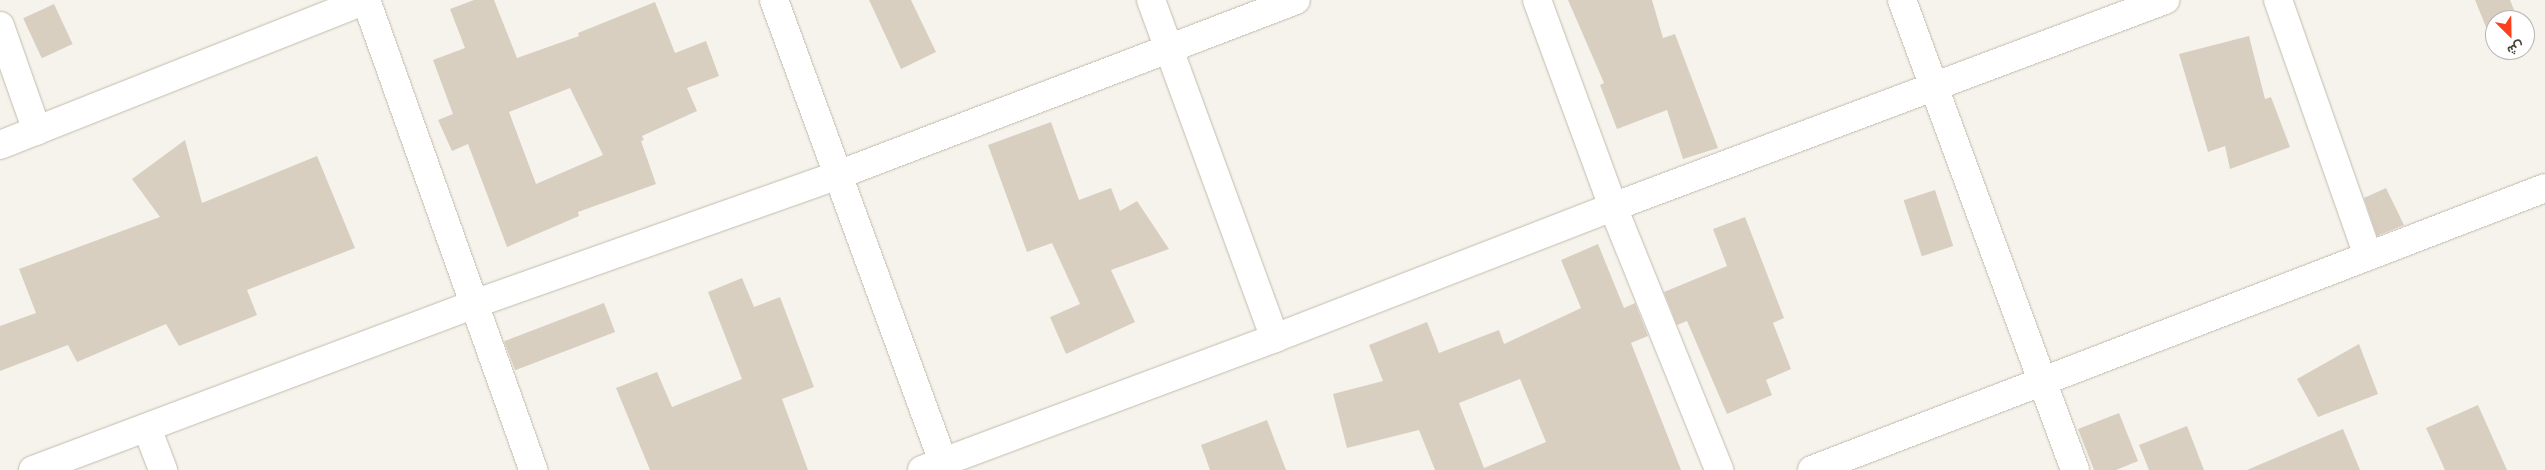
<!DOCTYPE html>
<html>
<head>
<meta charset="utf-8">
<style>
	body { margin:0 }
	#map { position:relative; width:2545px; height:470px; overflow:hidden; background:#f6f3ec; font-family:Karla,Vazirmatn,sans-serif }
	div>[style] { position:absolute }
	.building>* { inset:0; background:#d8cfc1; transform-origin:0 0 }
	.roads { filter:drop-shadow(0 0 1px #c2bbae) drop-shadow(0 0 1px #c2bbae) }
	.minor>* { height:28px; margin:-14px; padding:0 14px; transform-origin:14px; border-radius:14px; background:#fff }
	span { translate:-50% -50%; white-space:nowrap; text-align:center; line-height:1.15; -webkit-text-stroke:4px #fff; paint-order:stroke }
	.north { position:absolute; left:2485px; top:10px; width:50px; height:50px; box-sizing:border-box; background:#fff; border:1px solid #b7b4b0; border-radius:50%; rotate:157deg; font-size:14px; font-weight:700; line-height:20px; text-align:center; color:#4b4439 }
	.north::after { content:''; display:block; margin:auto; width:18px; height:22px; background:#fc3f1d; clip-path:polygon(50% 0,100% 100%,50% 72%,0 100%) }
</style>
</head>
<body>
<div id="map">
	<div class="building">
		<div style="clip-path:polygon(evenodd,474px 0,494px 0,517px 58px,579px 36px,578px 33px,655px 2px,675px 53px,706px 41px,719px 76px,687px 88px,697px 111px,642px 136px,644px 140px,641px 141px,656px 184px,578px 212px,579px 216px,507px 247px,468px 144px,452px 151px,438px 120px,453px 114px,433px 60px,465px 48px,450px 9px,474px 0,570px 88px,603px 155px,536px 184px,509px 112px,570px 88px)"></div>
		<div style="clip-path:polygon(869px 0,911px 0,936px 52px,901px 69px)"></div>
		<div style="clip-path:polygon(1568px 0,1652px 0,1663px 38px,1675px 34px,1718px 148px,1683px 159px,1667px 110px,1617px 129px,1600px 85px,1604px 83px)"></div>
		<div style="clip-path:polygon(2475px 0,2510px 0,2518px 20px,2495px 20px,2495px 49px)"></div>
		<div style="left:54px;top:4px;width:44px;height:34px;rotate:65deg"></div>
		<div style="clip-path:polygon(2249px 36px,2265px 99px,2271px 97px,2290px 147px,2230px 169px,2225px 146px,2208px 152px,2179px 54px)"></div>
		<div style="clip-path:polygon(1051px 122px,1079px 200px,1111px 188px,1120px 211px,1137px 201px,1169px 249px,1111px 270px,1135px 322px,1066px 354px,1050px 317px,1080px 304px,1052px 243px,1027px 252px,988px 145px)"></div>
		<div style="clip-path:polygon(185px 140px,202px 203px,317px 156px,355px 248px,247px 290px,257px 315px,179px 346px,166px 324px,77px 362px,68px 345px,0 371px,0 326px,36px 313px,19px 269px,160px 217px,132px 179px)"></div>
		<div style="clip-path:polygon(2386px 188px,2404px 225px,2377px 236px,2364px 198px)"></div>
		<div style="left:1935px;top:190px;width:59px;height:33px;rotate:72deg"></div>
		<div style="clip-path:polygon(1745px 217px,1784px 318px,1773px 323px,1791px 369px,1766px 380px,1772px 395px,1727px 414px,1687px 321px,1677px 325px,1664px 292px,1727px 266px,1713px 229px)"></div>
		<div style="clip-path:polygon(evenodd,1598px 244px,1624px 308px,1635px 303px,1648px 336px,1631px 343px,1681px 470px,1435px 470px,1419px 430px,1347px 448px,1333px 394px,1383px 381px,1369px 345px,1427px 322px,1439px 353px,1499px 330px,1504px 344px,1581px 308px,1561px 260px,1598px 244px,1520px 379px,1546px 442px,1484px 468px,1459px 403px,1520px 379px)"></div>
		<div style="clip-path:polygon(742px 278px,754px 307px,780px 297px,814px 387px,782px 399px,808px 470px,650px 470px,616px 388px,657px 372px,672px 407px,742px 379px,708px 292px)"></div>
		<div style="left:604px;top:303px;width:31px;height:107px;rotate:69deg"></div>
		<div style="clip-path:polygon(2359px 344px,2378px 394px,2318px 417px,2297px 379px)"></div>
		<div style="clip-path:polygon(2478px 405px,2507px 470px,2445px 470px,2426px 428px)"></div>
		<div style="clip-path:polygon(2119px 413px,2138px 461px,2116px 470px,2094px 470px,2078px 429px)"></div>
		<div style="clip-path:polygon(1267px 420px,1286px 470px,1210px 470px,1201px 445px)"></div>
		<div style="clip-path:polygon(2187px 426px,2204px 470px,2149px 470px,2139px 445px)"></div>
		<div style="clip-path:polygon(2343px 429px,2360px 470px,2247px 470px)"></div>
	</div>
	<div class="roads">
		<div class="minor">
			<div style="left:366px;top:0;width:499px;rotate:70.4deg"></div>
			<div style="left:774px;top:0;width:500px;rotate:69.9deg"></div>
			<div style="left:1151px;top:0;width:360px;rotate:69.9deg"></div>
			<div style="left:1537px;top:0;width:221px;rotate:69.8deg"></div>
			<div style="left:1613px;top:207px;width:284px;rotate:68deg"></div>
			<div style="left:1902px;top:0;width:501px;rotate:69.79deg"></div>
			<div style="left:2278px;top:0;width:271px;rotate:70.6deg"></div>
			<div style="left:0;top:26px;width:111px;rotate:70.6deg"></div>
			<div style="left:0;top:145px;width:395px;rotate:-21.6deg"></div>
			<div style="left:147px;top:428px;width:45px;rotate:69.1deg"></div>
			<div style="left:33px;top:470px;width:471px;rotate:-20.6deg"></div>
			<div style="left:474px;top:304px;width:386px;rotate:-19.5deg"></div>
			<div style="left:838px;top:175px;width:490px;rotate:-20.9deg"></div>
			<div style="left:922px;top:470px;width:377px;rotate:-20.5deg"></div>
			<div style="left:1275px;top:338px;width:362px;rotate:-21.2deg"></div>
			<div style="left:1613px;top:207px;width:590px;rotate:-20.56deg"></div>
			<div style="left:1812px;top:470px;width:785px;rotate:-21.04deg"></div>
		</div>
	</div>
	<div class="north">ش</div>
</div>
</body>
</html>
